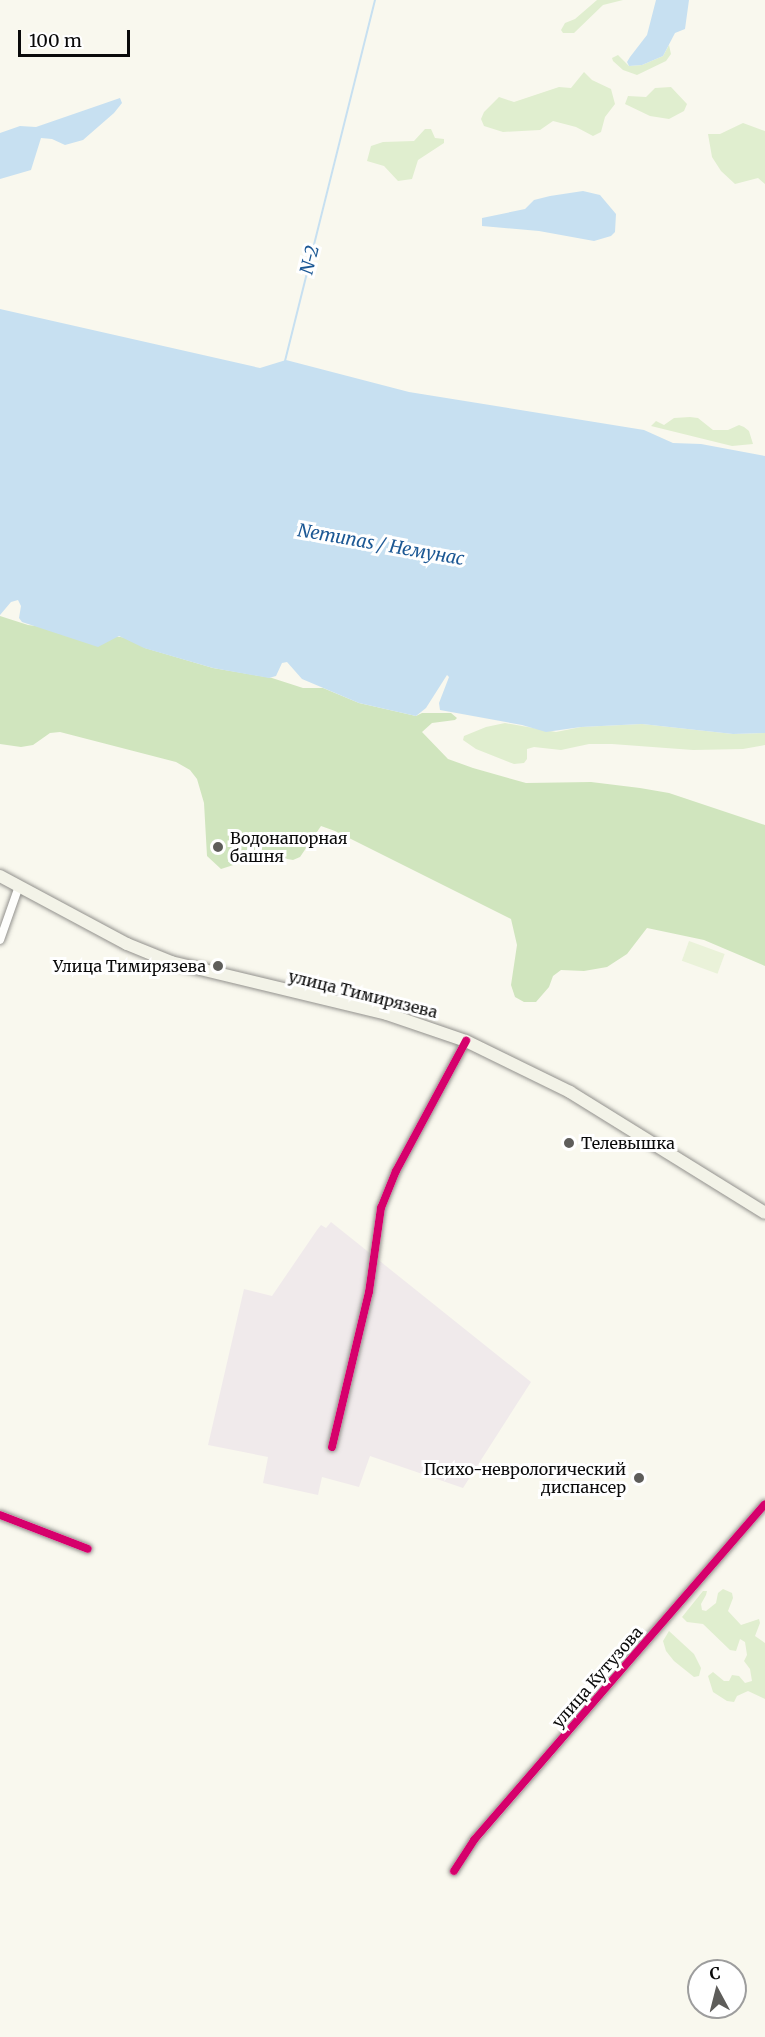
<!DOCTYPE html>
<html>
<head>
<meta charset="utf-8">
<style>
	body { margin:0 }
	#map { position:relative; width:765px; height:2037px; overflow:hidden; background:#f9f8ee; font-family:Merriweather,serif }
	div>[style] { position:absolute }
	.industrial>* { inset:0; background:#f0eaeb }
	.green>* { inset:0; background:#e0eecf }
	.forest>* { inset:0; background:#d0e5be }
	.pitch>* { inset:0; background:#eaf2d9; transform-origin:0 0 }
	.water>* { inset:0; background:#c7e0f1 }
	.stream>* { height:2px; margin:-1px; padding:0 1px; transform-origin:1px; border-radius:1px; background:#c7e0f1 }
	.roads { filter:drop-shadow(0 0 2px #92918d) drop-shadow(0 0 2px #92918d) }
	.street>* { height:8px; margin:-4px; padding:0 4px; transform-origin:4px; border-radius:4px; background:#fefefc }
	.secondary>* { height:12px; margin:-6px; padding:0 6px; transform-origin:6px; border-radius:6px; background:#f3f3e8 }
	.cycleway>* { height:8px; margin:-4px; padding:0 4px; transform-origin:4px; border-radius:4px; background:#d6006c }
	.dots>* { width:16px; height:16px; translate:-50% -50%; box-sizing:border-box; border:3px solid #fff; border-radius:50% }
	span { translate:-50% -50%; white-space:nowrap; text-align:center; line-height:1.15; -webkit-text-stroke:6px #fff; paint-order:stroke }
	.poi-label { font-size:16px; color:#0a0a0a }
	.left { translate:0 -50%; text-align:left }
	.right { translate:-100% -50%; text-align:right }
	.street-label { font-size:16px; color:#0a0a0a }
	.water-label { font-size:18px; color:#1c5894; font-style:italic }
	.north { position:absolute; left:687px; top:1959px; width:60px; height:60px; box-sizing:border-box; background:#fff; border:2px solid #9d9d9d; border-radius:50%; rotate:353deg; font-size:16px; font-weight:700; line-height:24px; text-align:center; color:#0a0a0a }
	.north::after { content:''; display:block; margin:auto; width:21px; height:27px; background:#5e5d5a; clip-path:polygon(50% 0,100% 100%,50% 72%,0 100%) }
	.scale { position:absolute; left:18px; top:30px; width:112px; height:27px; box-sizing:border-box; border:3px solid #0a0a0a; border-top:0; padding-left:8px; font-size:18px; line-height:21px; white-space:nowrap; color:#0a0a0a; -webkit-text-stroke:4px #fff; paint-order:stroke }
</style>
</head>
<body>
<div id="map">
	<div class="industrial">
		<div style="clip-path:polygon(331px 1222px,531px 1382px,463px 1488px,370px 1456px,359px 1487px,322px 1477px,318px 1495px,263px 1483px,268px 1457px,208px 1445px,244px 1289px,272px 1296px,317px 1230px,321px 1225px,326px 1228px)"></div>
	</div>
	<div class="green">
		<div style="clip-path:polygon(597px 0,623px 0,603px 5px,574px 33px,563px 33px,561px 30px,565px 23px,575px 19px)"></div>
		<div style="clip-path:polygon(669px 45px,671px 54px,666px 61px,637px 75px,623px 70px,613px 61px,612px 58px,618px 55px,629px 66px,642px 65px,663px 56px)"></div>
		<div style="clip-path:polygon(584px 72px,592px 80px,611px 89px,615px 104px,605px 117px,601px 132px,593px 136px,576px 127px,553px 121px,540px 130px,503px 132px,484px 126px,481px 119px,484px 112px,499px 97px,514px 102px,559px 87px,571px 88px)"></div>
		<div style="clip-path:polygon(671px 87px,687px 104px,684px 111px,669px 119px,650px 116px,625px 104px,628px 96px,646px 97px,655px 88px)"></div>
		<div style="clip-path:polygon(743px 123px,765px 131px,765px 184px,758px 178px,735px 184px,721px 171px,712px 157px,708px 134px,720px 134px)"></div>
		<div style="clip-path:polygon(425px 129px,431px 129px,435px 138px,444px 139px,444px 143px,418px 160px,412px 179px,398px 181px,384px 166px,367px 161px,371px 146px,383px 142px,414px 141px)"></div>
		<div style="clip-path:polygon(690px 417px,698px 418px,713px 430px,728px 430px,739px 425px,744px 427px,749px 431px,753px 444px,732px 446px,651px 426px,656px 421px,664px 425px,674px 418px)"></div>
		<div style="clip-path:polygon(505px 723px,556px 732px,581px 727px,642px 724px,733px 734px,765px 733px,765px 745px,743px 749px,693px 750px,612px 744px,589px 744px,561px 750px,534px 747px,527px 749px,527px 759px,524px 763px,514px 764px,476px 749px,463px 740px,464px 736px,486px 727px)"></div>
		<div style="clip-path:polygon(723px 1589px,732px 1593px,733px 1598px,728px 1611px,741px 1625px,759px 1619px,760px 1623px,755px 1636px,765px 1643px,765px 1699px,748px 1691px,737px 1696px,734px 1702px,727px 1701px,713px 1692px,708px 1676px,713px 1672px,724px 1681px,729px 1681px,732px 1675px,739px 1676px,745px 1683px,752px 1681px,750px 1669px,744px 1661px,747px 1655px,745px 1642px,740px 1639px,736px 1651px,730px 1650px,703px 1624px,687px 1622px,682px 1617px,703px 1591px,707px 1591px,706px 1595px,701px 1604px,702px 1610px,706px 1611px,716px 1603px,718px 1593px)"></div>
		<div style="clip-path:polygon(669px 1631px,694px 1654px,701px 1668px,699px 1676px,694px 1677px,674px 1661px,666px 1651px,663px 1641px)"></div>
	</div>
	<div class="forest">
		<div style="clip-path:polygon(0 616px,28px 625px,128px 638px,145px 648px,213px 668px,272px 678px,303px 688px,323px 688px,359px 703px,416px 716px,422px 713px,451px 713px,457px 718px,455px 720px,432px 723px,422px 732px,448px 759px,473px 768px,526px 783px,591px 782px,640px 788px,669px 793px,765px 825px,765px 966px,704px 940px,647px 928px,627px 954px,607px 967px,584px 971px,561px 970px,553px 976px,549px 987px,536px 1002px,524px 1002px,515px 997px,511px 985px,517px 945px,511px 919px,335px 831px,321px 826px,300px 857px,293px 860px,265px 855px,221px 869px,207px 856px,204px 803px,197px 779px,190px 770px,176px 762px,60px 732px,50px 733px,33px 745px,21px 747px,0 744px)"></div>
	</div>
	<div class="pitch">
		<div style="left:689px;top:941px;width:38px;height:21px;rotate:20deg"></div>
	</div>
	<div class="water">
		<div style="clip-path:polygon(656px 0,689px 0,685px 29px,675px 33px,663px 56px,642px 65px,629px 66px,627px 62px,630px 57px,647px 35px)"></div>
		<div style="clip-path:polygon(120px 98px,122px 103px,114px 113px,83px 140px,65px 145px,52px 139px,41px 138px,31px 170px,0 179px,0 133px,20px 126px,36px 127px)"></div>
		<div style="clip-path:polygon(583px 191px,600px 195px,616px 214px,615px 232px,611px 236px,594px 241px,539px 231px,482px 226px,482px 218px,525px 209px,534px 200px,550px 196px)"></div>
		<div style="clip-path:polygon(0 309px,260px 368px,286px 360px,409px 392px,644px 430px,673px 443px,701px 444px,765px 456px,765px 733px,733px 734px,642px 724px,581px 727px,546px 732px,522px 725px,440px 710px,439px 703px,449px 677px,447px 675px,426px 708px,416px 716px,359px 703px,302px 679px,287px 662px,282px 663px,276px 676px,269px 678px,213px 668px,144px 648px,119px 636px,98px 647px,22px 622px,19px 618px,21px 606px,18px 600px,11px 602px,0 615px)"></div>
	</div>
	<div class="stream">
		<div style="left:285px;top:361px;width:372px;rotate:-76deg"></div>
	</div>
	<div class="roads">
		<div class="street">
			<div style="left:0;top:940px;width:57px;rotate:-70.6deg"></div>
			<div style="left:332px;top:1447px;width:159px;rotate:-76.6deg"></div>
			<div style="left:369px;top:1292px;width:85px;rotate:-81.9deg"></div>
			<div style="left:381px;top:1208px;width:40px;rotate:-68deg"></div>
			<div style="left:396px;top:1171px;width:148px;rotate:-61.7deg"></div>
			<div style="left:0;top:1515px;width:94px;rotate:21.1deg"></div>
			<div style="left:454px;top:1871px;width:37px;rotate:-57deg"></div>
			<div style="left:474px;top:1840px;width:444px;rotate:-49.1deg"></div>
		</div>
		<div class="secondary">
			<div style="left:0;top:876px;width:144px;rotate:28.2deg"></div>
			<div style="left:127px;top:944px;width:48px;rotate:22.2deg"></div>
			<div style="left:171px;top:962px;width:222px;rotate:13.5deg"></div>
			<div style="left:387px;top:1014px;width:83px;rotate:18.9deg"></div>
			<div style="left:466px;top:1041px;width:116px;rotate:26.1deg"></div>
			<div style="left:570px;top:1092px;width:229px;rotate:31.8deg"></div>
		</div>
	</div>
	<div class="cycleway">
		<div style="left:332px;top:1447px;width:159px;rotate:-76.6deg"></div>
		<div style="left:369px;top:1292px;width:85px;rotate:-81.9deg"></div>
		<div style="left:381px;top:1208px;width:40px;rotate:-68deg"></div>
		<div style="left:396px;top:1171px;width:148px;rotate:-61.7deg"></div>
		<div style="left:0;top:1515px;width:94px;rotate:21.1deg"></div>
		<div style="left:454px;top:1871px;width:37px;rotate:-57deg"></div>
		<div style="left:474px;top:1840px;width:444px;rotate:-49.1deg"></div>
	</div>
	<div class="dots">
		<div style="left:218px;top:847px;background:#5e5d5a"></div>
		<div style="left:218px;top:966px;background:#5e5d5a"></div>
		<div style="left:569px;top:1143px;background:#5e5d5a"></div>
		<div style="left:639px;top:1478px;background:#5e5d5a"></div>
	</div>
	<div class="poi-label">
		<span class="left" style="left:230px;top:847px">Водонапорная<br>башня</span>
		<span class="right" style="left:206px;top:966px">Улица Тимирязева</span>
		<span class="left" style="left:581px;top:1143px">Телевышка</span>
		<span class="right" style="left:626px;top:1478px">Психо-неврологический<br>диспансер</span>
	</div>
	<div class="street-label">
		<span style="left:363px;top:994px;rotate:14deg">улица Тимирязева</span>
		<span style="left:597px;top:1677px;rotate:-49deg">улица Кутузова</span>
	</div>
	<div class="water-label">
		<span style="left:310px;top:260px;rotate:-76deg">N-2</span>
		<span style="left:381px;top:545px;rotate:10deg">Nemunas / Немунас</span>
	</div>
	<div class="north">С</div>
	<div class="scale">100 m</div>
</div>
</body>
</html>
